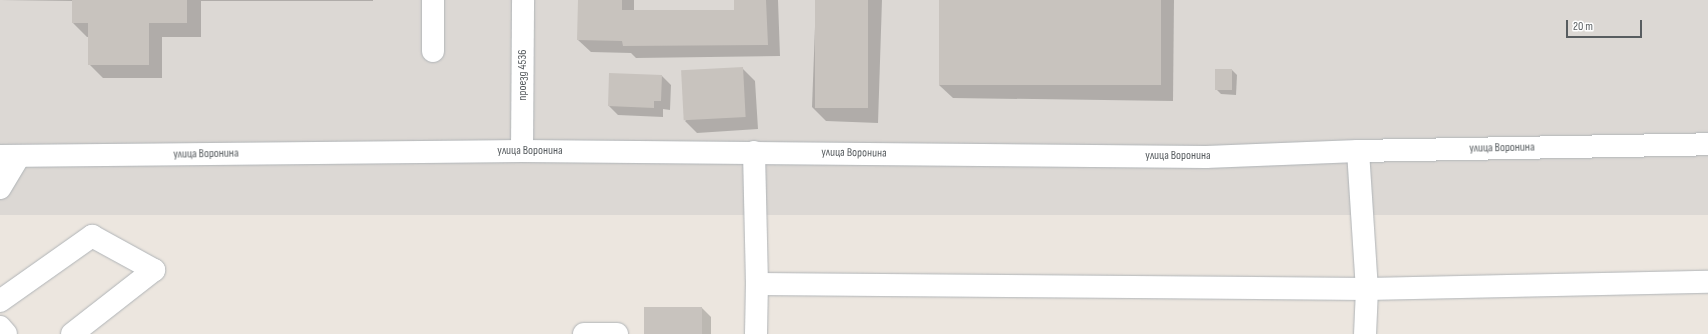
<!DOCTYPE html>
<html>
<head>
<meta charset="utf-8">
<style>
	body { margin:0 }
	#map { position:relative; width:1708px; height:334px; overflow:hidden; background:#ece6df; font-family:"Sofia Sans Condensed",sans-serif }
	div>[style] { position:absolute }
	.industrial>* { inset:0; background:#dcd8d4; transform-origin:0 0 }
	.shadow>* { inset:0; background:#0003 }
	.building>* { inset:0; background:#c8c3be; transform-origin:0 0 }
	.roads { filter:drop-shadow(0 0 1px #b0b4b7) drop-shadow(0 0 1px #b0b4b7) }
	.minor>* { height:22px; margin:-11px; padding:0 11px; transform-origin:11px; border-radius:11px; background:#fff }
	span { translate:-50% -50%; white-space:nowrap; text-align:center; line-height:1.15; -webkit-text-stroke:3px #fff; paint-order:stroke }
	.street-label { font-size:12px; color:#585d60 }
	.scale { position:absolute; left:1566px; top:20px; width:76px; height:18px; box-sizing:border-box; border:2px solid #585d60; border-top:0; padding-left:5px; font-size:12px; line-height:14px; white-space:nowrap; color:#585d60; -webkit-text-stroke:3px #fff; paint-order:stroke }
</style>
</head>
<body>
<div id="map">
	<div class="industrial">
		<div style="left:0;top:0;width:1708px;height:215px"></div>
	</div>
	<div class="shadow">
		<div style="clip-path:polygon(0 0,373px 0,373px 1px,201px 1px,201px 37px,162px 37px,162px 78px,103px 78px,89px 64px,89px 37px,87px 37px,73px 23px,73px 1px)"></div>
		<div style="clip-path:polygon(579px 0,634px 0,634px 11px,735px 11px,735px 0,778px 0,780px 56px,636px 58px,631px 53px,591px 52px,578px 40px)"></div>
		<div style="clip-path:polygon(816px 0,882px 0,878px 123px,826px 121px,812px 107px)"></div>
		<div style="clip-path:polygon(940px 0,1174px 0,1173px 101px,953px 98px,939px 85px)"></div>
		<div style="clip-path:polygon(742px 68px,755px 81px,758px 129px,697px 133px,685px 121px)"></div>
		<div style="clip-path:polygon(1232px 70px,1237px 75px,1236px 95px,1221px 94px,1216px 89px)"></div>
		<div style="clip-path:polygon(662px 76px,671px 85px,670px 110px,663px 109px,663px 117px,618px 115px,609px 106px)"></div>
		<div style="clip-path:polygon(702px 308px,711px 317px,711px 334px,646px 334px)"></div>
	</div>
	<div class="building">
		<div style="clip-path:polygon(72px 0,187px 0,187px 23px,149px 23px,149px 65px,88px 65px,88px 23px,72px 23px)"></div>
		<div style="clip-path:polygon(578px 0,622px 0,622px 10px,734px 10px,734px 0,766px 0,768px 45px,623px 46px,622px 41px,577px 40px)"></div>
		<div style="left:815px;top:0;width:53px;height:108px"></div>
		<div style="left:939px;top:0;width:222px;height:85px"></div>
		<div style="left:743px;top:67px;width:50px;height:62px;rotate:87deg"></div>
		<div style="left:1215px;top:69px;width:17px;height:21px"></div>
		<div style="clip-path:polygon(609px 73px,662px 75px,661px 101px,654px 101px,654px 108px,608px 106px)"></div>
		<div style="left:702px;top:307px;width:27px;height:58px;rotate:90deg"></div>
	</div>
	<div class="roads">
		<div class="minor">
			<div style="left:433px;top:51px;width:51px;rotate:-90deg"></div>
			<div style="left:522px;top:151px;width:151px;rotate:-89.6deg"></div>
			<div style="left:1358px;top:151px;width:138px;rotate:86.3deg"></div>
			<div style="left:1367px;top:289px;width:45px;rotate:92.5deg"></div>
			<div style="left:754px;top:152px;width:132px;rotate:88.7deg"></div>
			<div style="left:757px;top:284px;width:610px;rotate:0.47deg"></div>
			<div style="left:1367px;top:289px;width:341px;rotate:-1.2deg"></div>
			<div style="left:0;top:156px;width:522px;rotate:-0.55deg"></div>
			<div style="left:522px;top:151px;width:684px;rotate:0.5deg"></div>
			<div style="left:1206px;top:157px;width:152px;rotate:-2.3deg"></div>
			<div style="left:1358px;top:151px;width:350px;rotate:-1.1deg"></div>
			<div style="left:0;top:188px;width:37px;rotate:-59deg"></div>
			<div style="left:0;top:301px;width:113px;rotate:-35.2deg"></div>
			<div style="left:92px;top:236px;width:71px;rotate:28.7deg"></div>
			<div style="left:154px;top:270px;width:104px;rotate:142deg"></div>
			<div style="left:0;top:327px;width:9px;rotate:49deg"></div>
			<div style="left:584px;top:334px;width:33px"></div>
			<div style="left:756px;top:334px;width:50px;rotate:-88.9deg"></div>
		</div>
	</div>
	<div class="street-label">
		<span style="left:523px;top:75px;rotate:-90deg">проезд 4536</span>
		<span style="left:1502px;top:148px;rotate:-1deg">улица Воронина</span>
		<span style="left:530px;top:151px">улица Воронина</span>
		<span style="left:854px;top:153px;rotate:1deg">улица Воронина</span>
		<span style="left:206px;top:154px;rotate:-1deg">улица Воронина</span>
		<span style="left:1178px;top:156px">улица Воронина</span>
	</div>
	<div class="scale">20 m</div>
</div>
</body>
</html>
